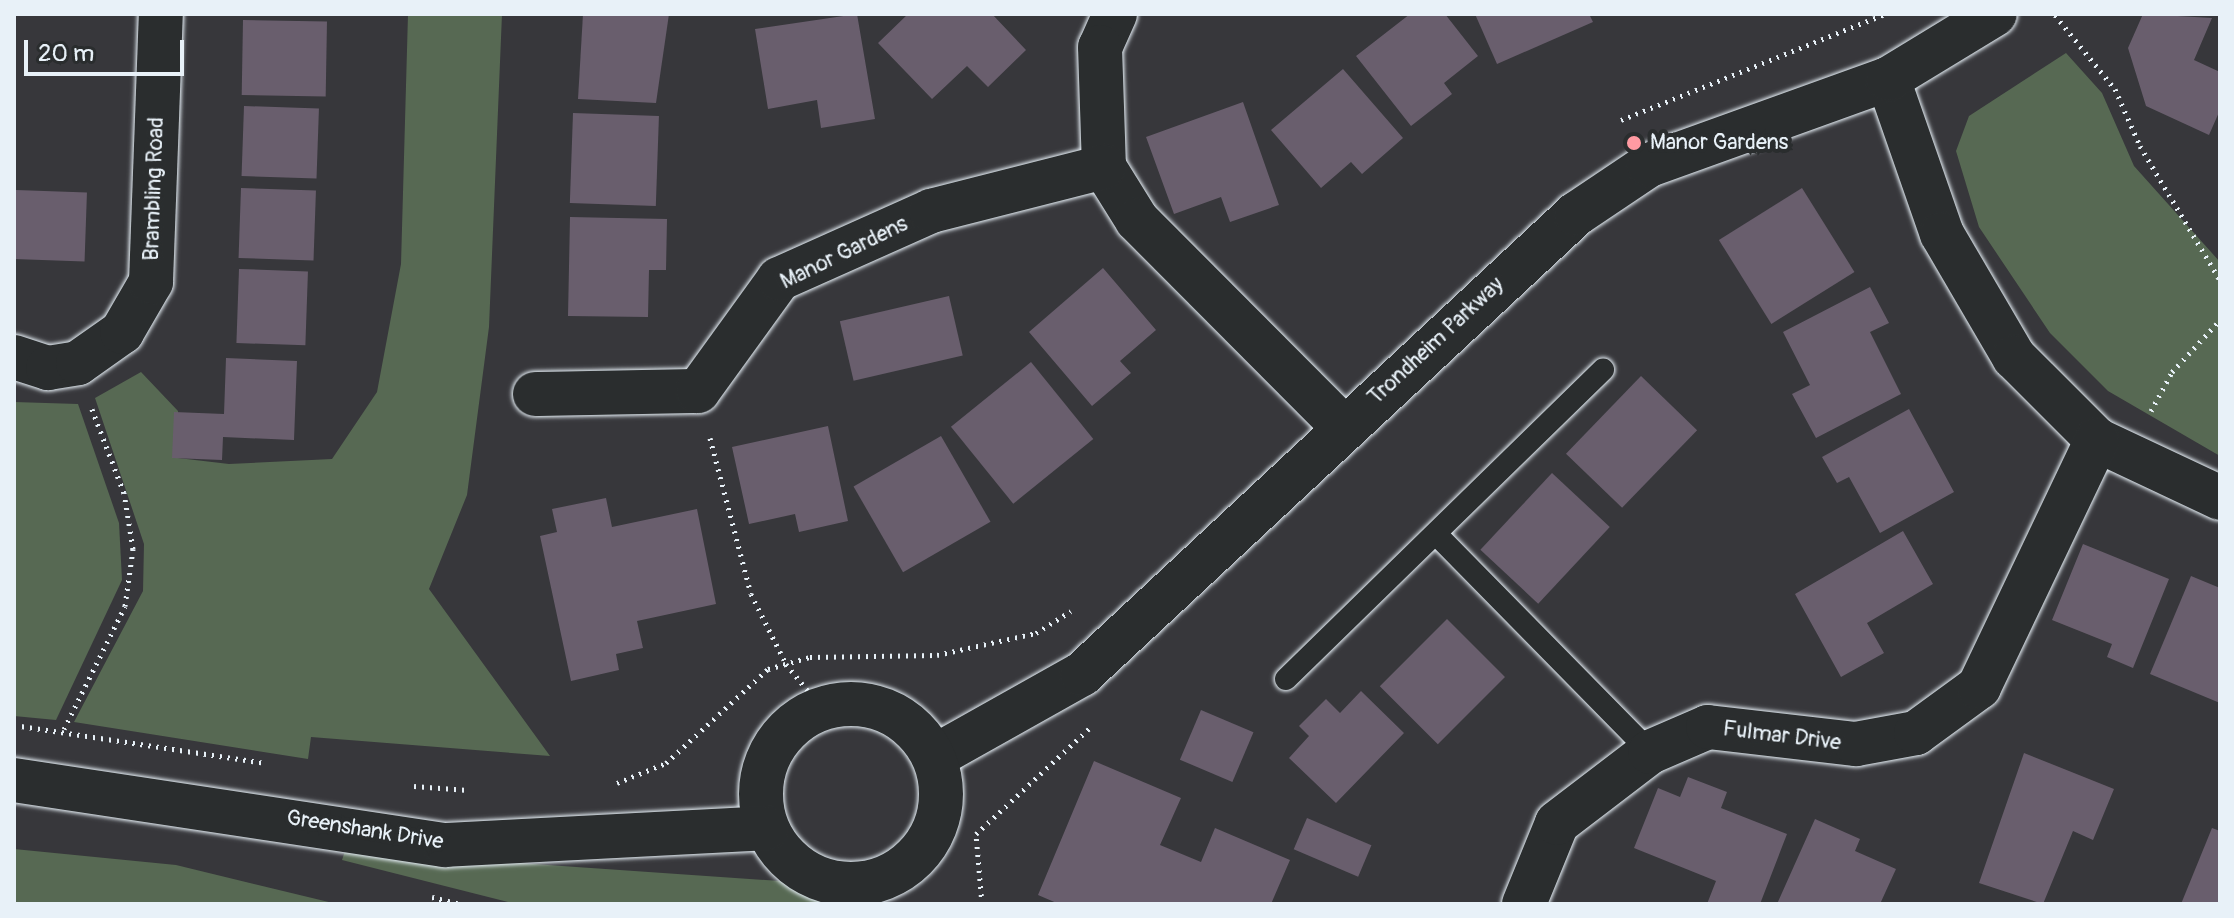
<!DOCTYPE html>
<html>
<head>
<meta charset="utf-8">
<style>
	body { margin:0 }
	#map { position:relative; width:2234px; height:918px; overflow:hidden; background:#37373b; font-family:Pangolin,sans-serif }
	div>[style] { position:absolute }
	.green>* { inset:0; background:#576953 }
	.building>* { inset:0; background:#695e6d; transform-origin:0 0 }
	.path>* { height:5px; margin-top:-2.5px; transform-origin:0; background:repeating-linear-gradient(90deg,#e8f1f8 0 2px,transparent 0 8px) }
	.roads { filter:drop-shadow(0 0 2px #e8f1f8) drop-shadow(0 0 2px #e8f1f8) }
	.service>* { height:22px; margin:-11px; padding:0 11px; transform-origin:11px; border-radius:11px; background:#2a2d2e }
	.minor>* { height:44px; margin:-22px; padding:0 22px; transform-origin:22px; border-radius:22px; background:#2a2d2e }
	.tertiary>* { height:44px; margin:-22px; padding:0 22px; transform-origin:22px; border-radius:22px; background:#2a2d2e }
	.tertiary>.ring { margin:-22px; padding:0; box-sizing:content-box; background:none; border:44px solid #2a2d2e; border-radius:50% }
	.dots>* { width:22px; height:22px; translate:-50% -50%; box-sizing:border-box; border:4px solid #2a2d2e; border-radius:50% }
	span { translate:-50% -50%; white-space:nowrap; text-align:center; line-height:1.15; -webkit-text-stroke:8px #2a2d2e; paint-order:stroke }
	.poi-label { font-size:22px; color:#e8f1f8 }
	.left { translate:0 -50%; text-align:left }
	.street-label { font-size:22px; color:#e8f1f8 }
	.frame { position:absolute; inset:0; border:16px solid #e8f1f8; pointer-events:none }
	.scale { position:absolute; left:24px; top:40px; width:160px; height:36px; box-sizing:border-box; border:4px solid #e8f1f8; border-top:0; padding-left:10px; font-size:24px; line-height:28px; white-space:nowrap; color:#e8f1f8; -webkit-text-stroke:6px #2a2d2e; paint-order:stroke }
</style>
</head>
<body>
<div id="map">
	<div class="green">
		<div style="clip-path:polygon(408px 14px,502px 14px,489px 327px,467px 495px,429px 589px,550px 756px,311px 737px,308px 759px,74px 722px,143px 591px,144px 544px,95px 398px,141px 372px,178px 411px,178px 458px,229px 464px,332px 459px,377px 392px,401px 264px)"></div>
		<div style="clip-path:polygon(2066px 53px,2102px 93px,2134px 166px,2220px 262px,2220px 456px,2108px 391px,2050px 333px,1979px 227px,1956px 151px,1969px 116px)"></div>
		<div style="clip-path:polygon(14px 402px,78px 404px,119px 523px,122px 580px,56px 720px,14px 716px)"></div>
		<div style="clip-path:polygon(14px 849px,176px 865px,337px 904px,14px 904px)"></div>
		<div style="clip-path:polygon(345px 851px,780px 881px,839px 904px,516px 904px,342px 860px)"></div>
	</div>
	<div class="building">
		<div style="clip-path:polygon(583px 14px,669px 14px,656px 103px,578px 99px)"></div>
		<div style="clip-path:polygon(857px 14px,875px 119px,821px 128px,817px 100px,768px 109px,755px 29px)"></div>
		<div style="clip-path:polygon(908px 14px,992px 14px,1026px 50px,988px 87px,967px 66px,932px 99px,878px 43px)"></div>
		<div style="clip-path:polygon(1410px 14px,1445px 14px,1478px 56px,1444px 83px,1452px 94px,1411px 126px,1356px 56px)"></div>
		<div style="clip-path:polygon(1475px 14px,1589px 14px,1593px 22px,1497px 64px)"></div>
		<div style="clip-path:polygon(2143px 14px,2212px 18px,2194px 60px,2220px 72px,2220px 110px,2209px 135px,2146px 106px,2128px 48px)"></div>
		<div style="left:243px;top:20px;width:84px;height:75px;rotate:1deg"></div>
		<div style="clip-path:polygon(1343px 69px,1403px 138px,1362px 174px,1351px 162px,1321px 188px,1271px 130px)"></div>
		<div style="clip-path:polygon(1243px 102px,1279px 205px,1230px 222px,1221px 197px,1174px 214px,1146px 137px)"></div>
		<div style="left:244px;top:106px;width:75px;height:70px;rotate:2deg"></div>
		<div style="left:573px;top:113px;width:86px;height:90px;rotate:2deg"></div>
		<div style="left:241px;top:188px;width:75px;height:70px;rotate:2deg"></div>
		<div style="left:1802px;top:188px;width:99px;height:98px;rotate:58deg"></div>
		<div style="left:16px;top:190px;width:71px;height:69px;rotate:2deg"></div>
		<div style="clip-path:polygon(570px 217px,667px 219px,666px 270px,649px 270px,648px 317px,568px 316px)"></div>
		<div style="clip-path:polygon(1103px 268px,1156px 330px,1120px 361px,1131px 373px,1092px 406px,1029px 332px)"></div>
		<div style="left:239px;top:269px;width:69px;height:74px;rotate:2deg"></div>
		<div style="clip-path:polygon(1870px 287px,1889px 323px,1870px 332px,1901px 394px,1816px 438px,1792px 394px,1810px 385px,1783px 332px)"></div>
		<div style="left:949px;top:296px;width:61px;height:112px;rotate:77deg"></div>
		<div style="clip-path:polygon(226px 358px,297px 361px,294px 440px,223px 437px,222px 460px,172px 458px,174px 412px,224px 414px)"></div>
		<div style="left:1031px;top:362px;width:99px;height:103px;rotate:51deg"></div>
		<div style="left:1641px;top:376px;width:78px;height:108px;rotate:44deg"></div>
		<div style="clip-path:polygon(1909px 409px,1954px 492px,1880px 533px,1849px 477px,1837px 483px,1822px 457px)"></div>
		<div style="clip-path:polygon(828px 426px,848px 521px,799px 532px,795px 514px,749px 524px,732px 447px)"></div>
		<div style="left:941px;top:436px;width:99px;height:101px;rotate:60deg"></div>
		<div style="left:1552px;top:473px;width:79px;height:105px;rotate:43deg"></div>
		<div style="clip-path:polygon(606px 498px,612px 527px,697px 509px,716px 604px,637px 621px,643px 648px,616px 654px,619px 670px,571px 681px,540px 536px,557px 532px,552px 509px)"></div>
		<div style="clip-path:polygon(1903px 531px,1933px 584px,1867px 623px,1884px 653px,1841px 677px,1795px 594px)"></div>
		<div style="clip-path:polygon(2083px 544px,2169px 579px,2133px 668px,2107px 657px,2112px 644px,2052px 620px)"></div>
		<div style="clip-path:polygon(2191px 576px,2220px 588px,2220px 703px,2150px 674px)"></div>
		<div style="left:1447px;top:619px;width:82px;height:95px;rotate:45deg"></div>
		<div style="clip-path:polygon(1361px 691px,1404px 733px,1336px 803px,1289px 758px,1309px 736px,1299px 726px,1326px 699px,1340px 713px)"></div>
		<div style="left:1201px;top:710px;width:57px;height:54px;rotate:23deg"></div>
		<div style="clip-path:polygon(2024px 753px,2114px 789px,2093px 840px,2073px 831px,2043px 904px,1979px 883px)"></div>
		<div style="clip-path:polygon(1094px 761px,1181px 798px,1160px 845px,1201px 862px,1215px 828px,1290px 860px,1271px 904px,1059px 904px,1038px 895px)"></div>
		<div style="clip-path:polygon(1688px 777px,1727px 792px,1721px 808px,1787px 834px,1760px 904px,1707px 904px,1716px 881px,1634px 848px,1658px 788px,1680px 797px)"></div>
		<div style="left:1307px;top:818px;width:70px;height:34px;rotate:23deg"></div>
		<div style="clip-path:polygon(1815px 819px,1860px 839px,1855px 851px,1896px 869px,1880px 904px,1777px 904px)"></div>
		<div style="clip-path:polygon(2212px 828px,2220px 831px,2220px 904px,2181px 904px)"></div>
	</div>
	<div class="path">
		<div style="left:2055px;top:15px;width:95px;rotate:51deg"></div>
		<div style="left:2115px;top:89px;width:62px;rotate:66.3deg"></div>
		<div style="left:2140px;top:146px;width:156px;rotate:59.2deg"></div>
		<div style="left:1621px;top:120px;width:284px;rotate:-21.9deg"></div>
		<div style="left:2151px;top:411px;width:44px;rotate:-61.7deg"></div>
		<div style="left:2172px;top:372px;width:71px;rotate:-47.3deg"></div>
		<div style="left:710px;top:438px;width:161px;rotate:75.3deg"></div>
		<div style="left:751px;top:594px;width:78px;rotate:63.4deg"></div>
		<div style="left:786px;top:664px;width:57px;rotate:50.7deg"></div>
		<div style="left:14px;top:725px;width:255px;rotate:8.6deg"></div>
		<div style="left:64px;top:729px;width:137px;rotate:-63.6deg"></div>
		<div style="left:125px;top:606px;width:58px;rotate:-82deg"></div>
		<div style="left:133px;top:549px;width:57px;rotate:-99.1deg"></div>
		<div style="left:124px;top:493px;width:90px;rotate:-110.9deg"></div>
		<div style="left:617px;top:783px;width:53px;rotate:-22.2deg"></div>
		<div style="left:666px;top:763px;width:139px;rotate:-42.7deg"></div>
		<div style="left:768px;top:669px;width:44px;rotate:-15.9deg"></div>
		<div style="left:810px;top:657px;width:127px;rotate:-0.9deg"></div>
		<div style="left:937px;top:655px;width:101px;rotate:-12.5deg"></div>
		<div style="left:1036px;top:633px;width:41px;rotate:-32.2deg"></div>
		<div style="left:414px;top:786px;width:54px;rotate:4.2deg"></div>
		<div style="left:432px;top:897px;width:29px;rotate:14deg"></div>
		<div style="left:982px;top:904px;width:70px;rotate:-94.9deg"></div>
		<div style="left:976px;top:834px;width:158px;rotate:-43deg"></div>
	</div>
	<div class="roads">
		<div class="service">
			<div style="left:1436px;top:534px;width:305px;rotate:45.5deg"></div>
			<div style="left:1286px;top:679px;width:443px;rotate:-44.3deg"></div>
		</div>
		<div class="minor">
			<div style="left:1115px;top:14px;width:36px;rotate:114deg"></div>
			<div style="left:1100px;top:47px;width:120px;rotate:88.1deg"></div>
			<div style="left:1104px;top:167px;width:62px;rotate:58.1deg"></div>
			<div style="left:1137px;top:220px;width:292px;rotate:45.1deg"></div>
			<div style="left:1888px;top:79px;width:164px;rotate:70.8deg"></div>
			<div style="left:1942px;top:234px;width:143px;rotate:59.7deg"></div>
			<div style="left:2014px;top:357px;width:117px;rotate:45deg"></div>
			<div style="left:2097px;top:440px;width:136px;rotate:25.2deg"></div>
			<div style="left:14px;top:357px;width:36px;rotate:18deg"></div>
			<div style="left:48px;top:368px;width:30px;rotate:-9deg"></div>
			<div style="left:78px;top:363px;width:54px;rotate:-35.2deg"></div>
			<div style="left:122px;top:332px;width:58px;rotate:-59.9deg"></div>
			<div style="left:151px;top:282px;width:268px;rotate:-87.9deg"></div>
			<div style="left:535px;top:394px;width:163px;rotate:-1.1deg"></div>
			<div style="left:698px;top:391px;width:138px;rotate:-54.1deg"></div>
			<div style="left:779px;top:279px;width:167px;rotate:-24.1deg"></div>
			<div style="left:931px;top:211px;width:179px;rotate:-14.3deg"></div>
			<div style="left:934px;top:757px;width:170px;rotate:-29.3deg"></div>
			<div style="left:1082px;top:674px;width:675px;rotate:-42.96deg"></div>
			<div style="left:1576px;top:214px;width:88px;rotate:-33.9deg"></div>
			<div style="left:1649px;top:165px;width:254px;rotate:-19.8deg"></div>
			<div style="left:1888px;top:79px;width:125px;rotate:-31.3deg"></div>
			<div style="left:1524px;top:904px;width:87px;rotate:-67.8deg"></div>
			<div style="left:1557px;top:823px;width:117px;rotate:-37.4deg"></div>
			<div style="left:1650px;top:752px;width:63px;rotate:-23.3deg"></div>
			<div style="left:1708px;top:727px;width:149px;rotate:6.6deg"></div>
			<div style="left:1856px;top:744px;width:61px;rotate:-10.4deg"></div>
			<div style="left:1916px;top:733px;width:78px;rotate:-36.1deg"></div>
			<div style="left:1979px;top:687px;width:274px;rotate:-64.5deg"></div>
		</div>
		<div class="tertiary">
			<div class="ring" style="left:761px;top:704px;width:136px;height:136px"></div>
			<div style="left:14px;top:780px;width:436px;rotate:8.6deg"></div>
			<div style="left:445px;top:845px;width:322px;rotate:-3deg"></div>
		</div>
	</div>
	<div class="dots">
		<div style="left:1634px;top:143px;background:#ff9aa2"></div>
	</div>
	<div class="poi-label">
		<span class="left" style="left:1650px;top:143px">Manor Gardens</span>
	</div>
	<div class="street-label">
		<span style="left:154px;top:189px;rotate:-88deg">Brambling Road</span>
		<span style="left:844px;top:253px;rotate:-26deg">Manor Gardens</span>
		<span style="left:1436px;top:341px;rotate:-43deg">Trondheim Parkway</span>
		<span style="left:1782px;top:736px;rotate:7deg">Fulmar Drive</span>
		<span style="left:365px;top:830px;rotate:9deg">Greenshank Drive</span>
	</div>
	<div class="frame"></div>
	<div class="scale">20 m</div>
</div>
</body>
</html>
